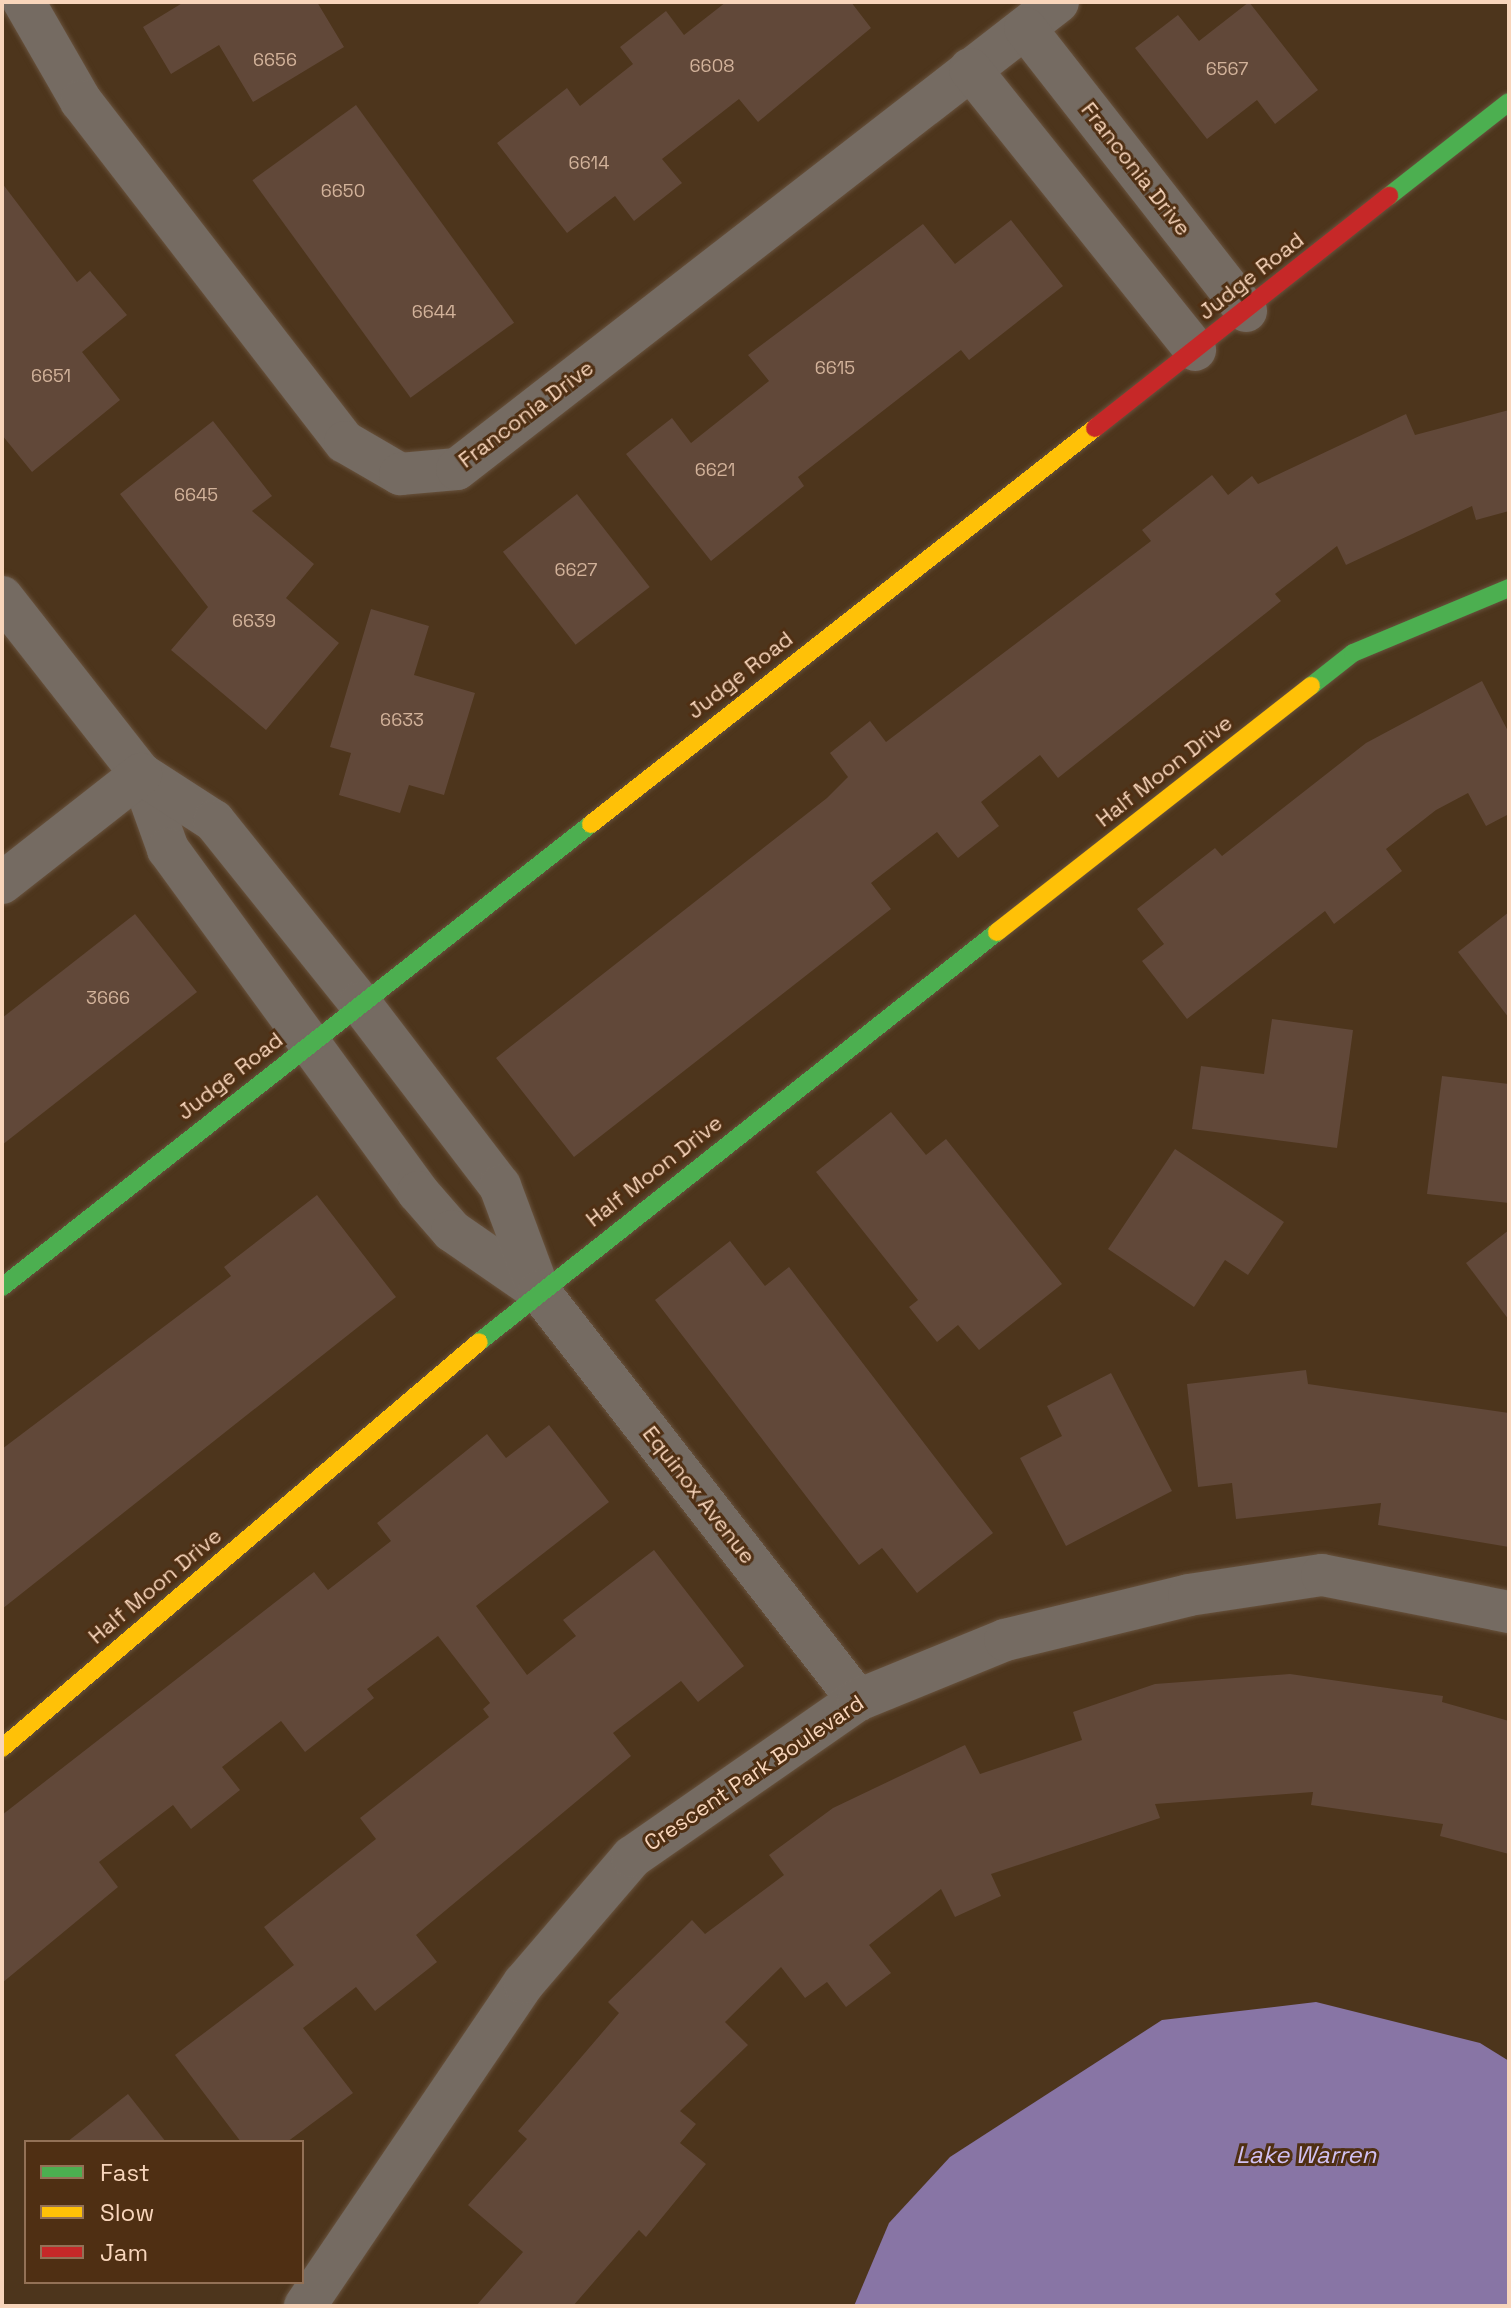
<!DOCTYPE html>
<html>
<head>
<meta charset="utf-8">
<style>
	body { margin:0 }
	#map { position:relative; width:1511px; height:2308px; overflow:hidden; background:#4d351c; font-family:"Space Grotesk",sans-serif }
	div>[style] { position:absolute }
	.water>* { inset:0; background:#8875a5 }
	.building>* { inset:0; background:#614839; transform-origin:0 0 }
	.roads { filter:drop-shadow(0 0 2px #68523d) drop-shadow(0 0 2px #68523d) }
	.street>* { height:42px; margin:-21px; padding:0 21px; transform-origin:21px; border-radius:21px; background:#756b62 }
	.fast>* { height:18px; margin:-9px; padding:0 9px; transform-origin:9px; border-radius:9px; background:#4caf50 }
	.slow>* { height:18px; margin:-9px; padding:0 9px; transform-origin:9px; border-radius:9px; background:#ffc107 }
	.jam>* { height:18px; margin:-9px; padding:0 9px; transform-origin:9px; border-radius:9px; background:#c62828 }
	span { translate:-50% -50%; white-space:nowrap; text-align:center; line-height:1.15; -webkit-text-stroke:6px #4f2f13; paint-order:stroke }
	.number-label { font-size:18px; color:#d2b29a }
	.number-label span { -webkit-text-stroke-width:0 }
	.street-label { font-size:22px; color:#f8d5bb }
	.water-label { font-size:24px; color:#d1c1f2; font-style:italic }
	.frame { position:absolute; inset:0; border:4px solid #f8d5bb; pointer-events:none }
	.legend { position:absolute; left:24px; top:2140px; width:280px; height:144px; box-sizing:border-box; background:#4f2f13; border:2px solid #937156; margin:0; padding:10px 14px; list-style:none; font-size:24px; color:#f8d5bb }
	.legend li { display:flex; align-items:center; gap:16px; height:40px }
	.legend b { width:40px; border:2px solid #937156 }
</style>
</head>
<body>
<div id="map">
	<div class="water">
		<div style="clip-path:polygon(1316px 2002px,1480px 2043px,1509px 2061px,1509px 2306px,854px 2306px,889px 2223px,950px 2157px,1162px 2020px)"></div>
	</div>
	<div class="building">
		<div style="clip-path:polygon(184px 2px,317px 2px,344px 47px,253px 102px,219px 45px,171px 74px,143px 27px)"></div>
		<div style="clip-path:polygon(726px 2px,851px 2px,871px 28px,758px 122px,739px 99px,662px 159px,682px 183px,634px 221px,615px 196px,567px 233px,497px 143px,567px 88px,580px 106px,633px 64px,620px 47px,666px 11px,684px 35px)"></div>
		<div style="clip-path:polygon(1249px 2px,1318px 90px,1275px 124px,1257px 100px,1207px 139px,1135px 48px,1178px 15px,1199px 41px)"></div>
		<div style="left:356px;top:105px;width:269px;height:128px;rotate:54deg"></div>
		<div style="clip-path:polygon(2px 183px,77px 282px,90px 271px,127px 315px,82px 352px,120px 400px,32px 472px,2px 435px)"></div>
		<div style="clip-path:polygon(1011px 220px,1063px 286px,969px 360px,961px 350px,798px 477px,804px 486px,711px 561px,626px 454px,672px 418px,691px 443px,769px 381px,748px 355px,923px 224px,955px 264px)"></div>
		<div style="clip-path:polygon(1509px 410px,1509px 511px,1476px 520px,1472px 506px,1346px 565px,1337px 546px,1275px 594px,1281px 601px,1058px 778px,1040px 755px,981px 802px,999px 826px,958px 858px,937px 832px,871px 883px,891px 909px,574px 1157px,496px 1058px,827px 798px,848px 777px,830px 753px,870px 721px,886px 742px,1151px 541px,1142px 530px,1212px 475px,1228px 495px,1252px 476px,1258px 484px,1406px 414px,1415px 435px)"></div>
		<div style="clip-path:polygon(213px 421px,272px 496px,252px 511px,314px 564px,286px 598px,339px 643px,266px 730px,171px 650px,208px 607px,120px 494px)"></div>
		<div style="left:577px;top:494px;width:118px;height:94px;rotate:52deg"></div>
		<div style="clip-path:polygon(371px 609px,429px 626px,414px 675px,475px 693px,444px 795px,409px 785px,400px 813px,339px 795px,351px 753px,330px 747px)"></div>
		<div style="clip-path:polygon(1482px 681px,1509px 733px,1509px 814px,1486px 826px,1468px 793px,1436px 810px,1386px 849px,1402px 871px,1334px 924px,1325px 911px,1187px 1019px,1142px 961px,1164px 944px,1137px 909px,1215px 848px,1222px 856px,1366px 743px)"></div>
		<div style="clip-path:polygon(1509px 912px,1509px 1018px,1458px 952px)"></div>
		<div style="clip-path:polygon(135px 914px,197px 992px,2px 1145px,2px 1018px)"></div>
		<div style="clip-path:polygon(1272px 1019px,1353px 1030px,1337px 1148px,1192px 1129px,1201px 1066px,1264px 1074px)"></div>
		<div style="clip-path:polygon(1442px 1076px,1509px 1084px,1509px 1203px,1427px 1194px)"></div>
		<div style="clip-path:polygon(891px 1112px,926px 1155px,946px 1139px,1062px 1284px,979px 1350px,958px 1325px,937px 1342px,909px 1307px,918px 1300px,816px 1172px)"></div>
		<div style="clip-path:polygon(1175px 1149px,1284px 1222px,1248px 1275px,1225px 1260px,1194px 1307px,1108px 1249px)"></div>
		<div style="clip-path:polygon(317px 1195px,396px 1297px,2px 1609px,2px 1449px,231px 1276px,224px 1267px)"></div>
		<div style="clip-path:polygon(1509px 1230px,1509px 1320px,1466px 1263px)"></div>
		<div style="clip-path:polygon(730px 1241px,765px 1286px,789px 1267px,993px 1533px,917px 1593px,882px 1548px,859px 1565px,655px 1300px)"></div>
		<div style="clip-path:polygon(1306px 1370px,1308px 1384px,1509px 1413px,1509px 1547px,1378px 1525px,1381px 1503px,1236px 1519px,1232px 1483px,1198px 1487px,1187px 1384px)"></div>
		<div style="clip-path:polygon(1111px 1373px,1172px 1491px,1066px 1546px,1020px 1458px,1062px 1436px,1047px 1406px)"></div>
		<div style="clip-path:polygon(549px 1425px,609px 1502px,476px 1606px,527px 1675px,576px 1636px,563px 1620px,654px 1550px,744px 1666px,698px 1702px,681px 1681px,613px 1733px,631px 1756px,416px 1935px,437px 1962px,375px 2011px,356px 1987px,303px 2028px,353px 2093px,287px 2142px,241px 2142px,175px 2055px,294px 1965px,264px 1927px,376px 1839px,360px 1818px,489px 1717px,483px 1709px,490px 1703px,438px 1636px,367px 1689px,374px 1698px,305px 1752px,281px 1721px,222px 1767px,240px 1790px,191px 1829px,173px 1805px,99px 1862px,118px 1887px,2px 1983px,2px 1815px,314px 1572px,328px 1590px,391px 1541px,377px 1523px,487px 1434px,506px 1458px)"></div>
		<div style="clip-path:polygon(1290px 1674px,1443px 1696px,1442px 1702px,1509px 1721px,1509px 1854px,1440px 1836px,1443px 1824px,1311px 1805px,1313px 1792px,1155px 1804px,1160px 1818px,991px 1874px,1001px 1896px,955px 1917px,941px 1889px,869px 1945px,891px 1973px,846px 2007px,827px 1982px,805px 1998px,781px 1967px,725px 2022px,748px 2045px,680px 2111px,696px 2124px,680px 2143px,706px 2164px,646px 2237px,639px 2230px,573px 2306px,476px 2306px,523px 2252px,468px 2205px,527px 2139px,518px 2131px,619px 2013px,608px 2002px,692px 1920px,705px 1934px,784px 1875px,769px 1855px,833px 1808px,965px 1745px,980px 1774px,1082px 1740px,1073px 1712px,1155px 1684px)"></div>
		<div style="clip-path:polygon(128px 2094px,166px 2142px,67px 2142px)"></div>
	</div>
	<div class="roads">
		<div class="street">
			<div style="left:24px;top:2px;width:114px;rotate:60.1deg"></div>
			<div style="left:81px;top:101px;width:431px;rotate:52.3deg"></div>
			<div style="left:345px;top:442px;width:64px;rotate:30.2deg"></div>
			<div style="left:400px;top:474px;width:57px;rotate:-5deg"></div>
			<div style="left:457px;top:469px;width:761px;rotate:-37.85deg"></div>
			<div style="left:1025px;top:28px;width:359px;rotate:52deg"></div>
			<div style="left:970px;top:69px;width:360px;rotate:51.3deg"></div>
			<div style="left:2px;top:597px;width:225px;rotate:51.9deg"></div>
			<div style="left:141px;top:774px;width:80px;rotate:70.2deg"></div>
			<div style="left:168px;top:849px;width:424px;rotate:53.9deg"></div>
			<div style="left:418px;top:1192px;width:52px;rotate:48.9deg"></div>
			<div style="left:452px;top:1231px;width:106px;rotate:34.6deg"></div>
			<div style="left:141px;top:774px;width:87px;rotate:32.8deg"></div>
			<div style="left:214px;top:821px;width:233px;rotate:51.3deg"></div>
			<div style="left:360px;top:1003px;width:230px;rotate:52.6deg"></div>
			<div style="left:500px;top:1186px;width:112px;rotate:69.6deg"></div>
			<div style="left:539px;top:1291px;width:519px;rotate:52.05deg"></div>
			<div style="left:2px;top:883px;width:177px;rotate:-38.1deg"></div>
			<div style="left:305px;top:2306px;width:390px;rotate:-55.9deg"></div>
			<div style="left:524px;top:1983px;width:166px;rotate:-49.4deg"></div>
			<div style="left:632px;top:1857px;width:275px;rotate:-34.8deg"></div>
			<div style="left:858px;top:1700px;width:159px;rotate:-22.2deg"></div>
			<div style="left:1005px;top:1640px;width:189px;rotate:-13.7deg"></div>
			<div style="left:1189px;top:1595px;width:134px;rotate:-8.6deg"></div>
			<div style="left:1322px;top:1575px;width:191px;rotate:11.2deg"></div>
		</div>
		<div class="fast">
			<div style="left:1389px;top:196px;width:152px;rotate:-38.1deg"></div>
			<div style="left:1311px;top:686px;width:53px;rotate:-38.2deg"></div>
			<div style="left:1353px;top:653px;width:169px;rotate:-22.6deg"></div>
			<div style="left:2px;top:1287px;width:749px;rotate:-38.17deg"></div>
			<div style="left:479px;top:1342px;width:661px;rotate:-38.36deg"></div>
		</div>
		<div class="slow">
			<div style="left:591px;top:824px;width:641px;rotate:-38.16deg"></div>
			<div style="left:997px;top:932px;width:399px;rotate:-38.1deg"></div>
			<div style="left:2px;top:1748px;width:626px;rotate:-40.4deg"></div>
		</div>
		<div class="jam">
			<div style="left:1095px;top:428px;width:375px;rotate:-38.3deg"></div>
		</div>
	</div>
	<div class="number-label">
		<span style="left:275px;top:60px">6656</span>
		<span style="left:712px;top:66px">6608</span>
		<span style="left:1227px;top:69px">6567</span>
		<span style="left:589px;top:163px">6614</span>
		<span style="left:343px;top:191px">6650</span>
		<span style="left:434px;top:312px">6644</span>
		<span style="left:835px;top:368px">6615</span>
		<span style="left:51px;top:376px">6651</span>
		<span style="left:715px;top:470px">6621</span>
		<span style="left:196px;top:495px">6645</span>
		<span style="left:576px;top:570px">6627</span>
		<span style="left:254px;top:621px">6639</span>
		<span style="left:402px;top:720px">6633</span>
		<span style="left:108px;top:998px">3666</span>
	</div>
	<div class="street-label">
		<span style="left:1136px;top:169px;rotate:52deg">Franconia Drive</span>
		<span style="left:1251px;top:276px;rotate:-38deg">Judge Road</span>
		<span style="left:526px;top:414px;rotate:-37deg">Franconia Drive</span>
		<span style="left:740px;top:675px;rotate:-38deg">Judge Road</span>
		<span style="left:1164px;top:771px;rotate:-38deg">Half Moon Drive</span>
		<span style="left:230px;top:1076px;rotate:-38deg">Judge Road</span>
		<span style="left:654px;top:1171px;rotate:-38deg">Half Moon Drive</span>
		<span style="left:699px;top:1495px;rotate:52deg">Equinox Avenue</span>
		<span style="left:155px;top:1586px;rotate:-40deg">Half Moon Drive</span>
		<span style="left:754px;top:1773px;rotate:-34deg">Crescent Park Boulevard</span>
	</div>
	<div class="water-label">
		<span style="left:1306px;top:2155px">Lake Warren</span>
	</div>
	<div class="frame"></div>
	<ul class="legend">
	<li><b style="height:10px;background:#4caf50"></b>Fast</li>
	<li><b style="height:10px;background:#ffc107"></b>Slow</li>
	<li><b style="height:10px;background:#c62828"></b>Jam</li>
	</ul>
</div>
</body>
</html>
